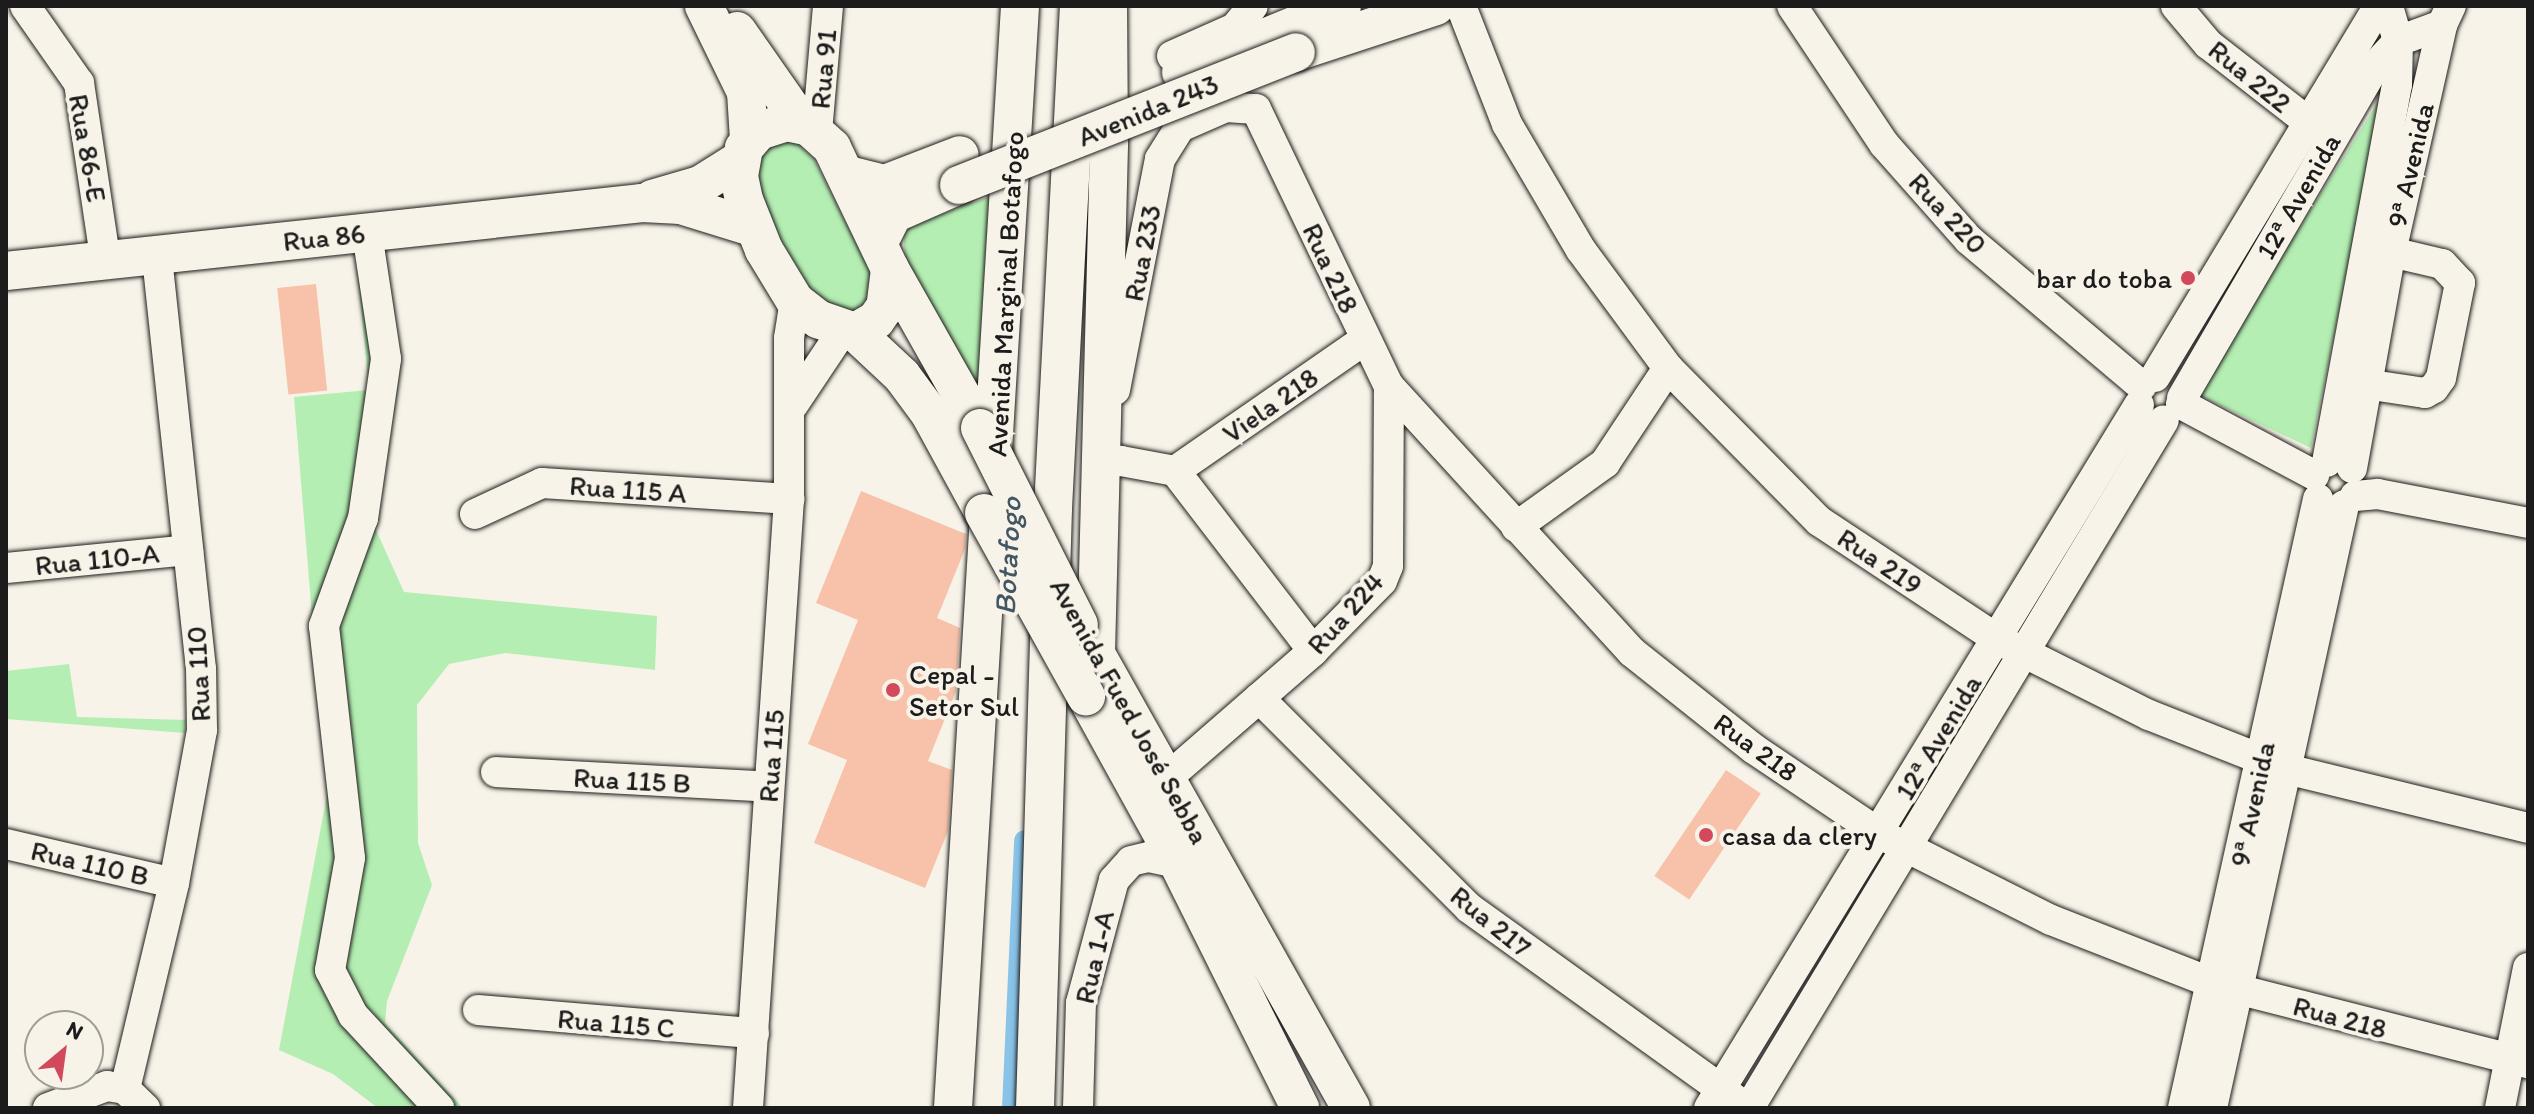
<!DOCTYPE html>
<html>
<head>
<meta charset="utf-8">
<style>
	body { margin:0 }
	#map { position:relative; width:2534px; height:1114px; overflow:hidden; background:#f7f3e8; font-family:Itim,sans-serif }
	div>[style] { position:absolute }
	.green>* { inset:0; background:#b4eeb2 }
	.canal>* { height:20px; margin:-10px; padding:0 10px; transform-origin:10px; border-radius:10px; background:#89c3e8 }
	.building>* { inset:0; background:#f7c2a9; transform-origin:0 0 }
	.roads { filter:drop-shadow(0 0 2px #1c1c1c) drop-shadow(0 0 2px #1c1c1c) }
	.minor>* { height:30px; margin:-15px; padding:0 15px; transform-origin:15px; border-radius:15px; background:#f7f3e8 }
	.major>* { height:38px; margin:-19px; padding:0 19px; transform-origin:19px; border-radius:19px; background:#f7f3e8 }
	.bridges { filter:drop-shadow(0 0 2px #1c1c1c) drop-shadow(0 0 2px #1c1c1c) }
	.major-bridge>* { height:38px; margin:-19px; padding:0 19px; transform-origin:19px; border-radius:19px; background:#f7f3e8 }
	.dots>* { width:22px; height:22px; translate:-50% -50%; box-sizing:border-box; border:4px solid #f7f3e8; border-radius:50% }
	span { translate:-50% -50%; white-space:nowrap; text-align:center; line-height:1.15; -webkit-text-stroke:8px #f7f3e8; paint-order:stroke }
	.street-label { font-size:28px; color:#1c1c1c }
	.poi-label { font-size:28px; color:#1c1c1c }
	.right { translate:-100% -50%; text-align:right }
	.left { translate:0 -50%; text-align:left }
	.water-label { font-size:30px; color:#425663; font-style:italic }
	.frame { position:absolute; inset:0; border:8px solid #1c1c1c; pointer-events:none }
	.north { position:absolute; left:24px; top:1010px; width:80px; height:80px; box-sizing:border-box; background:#f7f3e8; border:2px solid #9f9d96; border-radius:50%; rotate:29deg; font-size:22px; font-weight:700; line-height:32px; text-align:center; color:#1c1c1c }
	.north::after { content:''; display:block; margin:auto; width:28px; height:36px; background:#d1495b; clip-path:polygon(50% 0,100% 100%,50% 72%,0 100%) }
</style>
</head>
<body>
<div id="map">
	<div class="green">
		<div style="clip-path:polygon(2383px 94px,2311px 448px,2196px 394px)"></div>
		<div style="clip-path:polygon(793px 140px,814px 159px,876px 283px,873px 307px,848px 320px,799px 287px,750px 167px,759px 149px)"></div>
		<div style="clip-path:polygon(1011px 189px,995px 419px,905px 260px,903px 228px)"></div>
		<div style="clip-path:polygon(384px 262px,398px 390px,371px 519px,404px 592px,657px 616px,655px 670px,505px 653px,449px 664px,417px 705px,418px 843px,432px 885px,387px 1001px,385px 1023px,463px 1108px,378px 1108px,333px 1074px,279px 1050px,332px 768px,314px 640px,294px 397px,369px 390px,357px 265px)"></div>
		<div style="clip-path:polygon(69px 664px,77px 717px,186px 720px,185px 733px,6px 719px,6px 671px)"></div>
	</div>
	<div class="canal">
		<div style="left:1012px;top:1108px;width:268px;rotate:-87.4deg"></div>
	</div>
	<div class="building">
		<div style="left:316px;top:284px;width:107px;height:39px;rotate:84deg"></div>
		<div style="clip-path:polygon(861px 491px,966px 534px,965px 549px,937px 618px,960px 628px,956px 691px,928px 761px,952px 770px,948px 831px,925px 888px,814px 843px,847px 760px,808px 744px,858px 620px,816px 603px)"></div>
		<div style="left:1726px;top:770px;width:42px;height:128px;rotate:34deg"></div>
	</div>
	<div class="roads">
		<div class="minor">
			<div style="left:25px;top:6px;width:94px;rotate:55deg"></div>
			<div style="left:79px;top:83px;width:176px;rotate:81.5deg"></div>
			<div style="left:1461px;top:6px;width:127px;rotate:68.7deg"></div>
			<div style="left:1507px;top:124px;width:146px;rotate:59.6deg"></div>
			<div style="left:1581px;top:250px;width:147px;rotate:53.6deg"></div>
			<div style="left:1668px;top:368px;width:215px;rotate:45.4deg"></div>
			<div style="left:1819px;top:521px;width:214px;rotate:33.5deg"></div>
			<div style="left:1997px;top:639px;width:170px;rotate:26.6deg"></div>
			<div style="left:2149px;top:715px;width:147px;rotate:21.5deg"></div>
			<div style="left:2286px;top:769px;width:249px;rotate:13.7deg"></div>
			<div style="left:1792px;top:6px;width:166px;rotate:56.3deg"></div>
			<div style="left:1884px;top:144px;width:128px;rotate:48.5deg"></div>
			<div style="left:1969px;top:240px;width:226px;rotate:40.2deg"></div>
			<div style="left:2176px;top:6px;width:50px;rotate:49.9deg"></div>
			<div style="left:2208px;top:44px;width:150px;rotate:37.9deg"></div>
			<div style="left:1172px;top:56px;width:69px;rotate:-24deg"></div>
			<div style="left:1235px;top:28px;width:28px;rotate:-51deg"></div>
			<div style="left:817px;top:132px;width:126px;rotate:-85deg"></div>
			<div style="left:367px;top:233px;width:127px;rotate:81.4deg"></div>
			<div style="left:386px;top:359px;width:161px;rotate:98.2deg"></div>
			<div style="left:363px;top:518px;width:115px;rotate:109.9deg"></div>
			<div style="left:324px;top:626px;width:233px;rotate:83.6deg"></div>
			<div style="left:350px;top:858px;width:114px;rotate:100.1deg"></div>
			<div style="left:330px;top:970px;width:51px;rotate:62.9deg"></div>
			<div style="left:353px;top:1015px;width:127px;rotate:47.2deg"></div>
			<div style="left:2155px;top:377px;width:433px;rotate:-58.9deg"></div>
			<div style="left:2365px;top:384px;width:61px;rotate:8.5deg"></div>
			<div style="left:2425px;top:393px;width:10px;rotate:-29deg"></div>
			<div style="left:2434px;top:388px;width:12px;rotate:-55deg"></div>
			<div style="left:2441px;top:378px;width:97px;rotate:-78.7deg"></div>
			<div style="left:2460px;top:283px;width:26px;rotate:-133deg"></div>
			<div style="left:2442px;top:264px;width:52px;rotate:-166.8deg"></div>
			<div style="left:1115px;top:390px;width:235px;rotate:-79deg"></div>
			<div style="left:1160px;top:159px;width:38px;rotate:-58deg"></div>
			<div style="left:1180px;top:127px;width:50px;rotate:-23.5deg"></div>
			<div style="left:1226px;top:107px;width:30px;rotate:4deg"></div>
			<div style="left:1256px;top:109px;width:307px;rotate:64.4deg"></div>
			<div style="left:1389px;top:386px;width:360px;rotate:47.6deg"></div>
			<div style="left:1632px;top:652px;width:156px;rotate:38.5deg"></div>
			<div style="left:1754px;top:749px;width:152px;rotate:34deg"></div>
			<div style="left:1880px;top:834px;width:191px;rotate:26.7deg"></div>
			<div style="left:2051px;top:920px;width:174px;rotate:21.3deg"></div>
			<div style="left:2213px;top:983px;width:325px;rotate:14.3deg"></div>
			<div style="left:2182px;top:398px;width:384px;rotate:-59.8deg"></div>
			<div style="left:2375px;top:66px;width:34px;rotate:-47deg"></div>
			<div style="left:2398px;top:41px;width:47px;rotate:-20deg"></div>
			<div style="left:2181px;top:404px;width:151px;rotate:28.1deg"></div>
			<div style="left:793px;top:405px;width:90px;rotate:-56.3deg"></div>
			<div style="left:1104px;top:445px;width:19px;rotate:99deg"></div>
			<div style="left:1101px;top:464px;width:20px;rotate:-9deg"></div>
			<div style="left:1121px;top:461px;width:55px;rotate:10.5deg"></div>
			<div style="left:2327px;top:462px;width:383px;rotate:-79.5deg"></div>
			<div style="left:2397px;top:85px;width:44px;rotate:-88.7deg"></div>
			<div style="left:2398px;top:41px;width:36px;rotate:-106deg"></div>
			<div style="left:2352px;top:468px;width:219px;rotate:-79.8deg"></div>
			<div style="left:2391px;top:252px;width:233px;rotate:-77.3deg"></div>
			<div style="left:2442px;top:25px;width:21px;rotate:-65deg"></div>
			<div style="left:1175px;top:471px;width:230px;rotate:-34.7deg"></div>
			<div style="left:1175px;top:471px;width:227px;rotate:52.5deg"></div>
			<div style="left:2355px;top:496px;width:23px;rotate:-5deg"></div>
			<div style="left:2378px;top:494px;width:153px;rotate:10.9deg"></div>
			<div style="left:475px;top:514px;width:74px;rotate:-24.8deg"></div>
			<div style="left:542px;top:483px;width:248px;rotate:3.7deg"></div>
			<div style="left:1516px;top:527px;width:110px;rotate:-35.7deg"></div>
			<div style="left:1605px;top:463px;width:114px;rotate:-56.4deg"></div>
			<div style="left:6px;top:568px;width:183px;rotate:-5.6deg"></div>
			<div style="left:1259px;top:698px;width:297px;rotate:45deg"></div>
			<div style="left:1469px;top:908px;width:327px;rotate:35.7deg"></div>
			<div style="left:496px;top:772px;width:273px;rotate:3.1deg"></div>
			<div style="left:1166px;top:779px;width:195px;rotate:-41deg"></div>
			<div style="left:1313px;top:651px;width:98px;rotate:-45.4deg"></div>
			<div style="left:1382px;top:581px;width:16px;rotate:-68deg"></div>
			<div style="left:1388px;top:566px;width:180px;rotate:-89.7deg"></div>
			<div style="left:6px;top:844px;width:172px;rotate:13.1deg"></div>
			<div style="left:478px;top:1010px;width:277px;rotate:4.8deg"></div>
			<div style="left:125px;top:1089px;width:212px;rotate:-76.6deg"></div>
			<div style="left:174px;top:883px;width:156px;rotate:-79.6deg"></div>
			<div style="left:202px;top:730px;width:61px;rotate:-90.9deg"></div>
			<div style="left:201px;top:669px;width:417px;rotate:-96.1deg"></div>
			<div style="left:48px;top:1108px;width:63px;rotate:-20.4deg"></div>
			<div style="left:107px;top:1086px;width:18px;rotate:9deg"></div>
			<div style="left:125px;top:1089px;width:28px;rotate:44deg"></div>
			<div style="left:748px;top:1108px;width:610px;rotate:-86.15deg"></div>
			<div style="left:789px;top:499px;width:161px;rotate:-90deg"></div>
			<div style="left:789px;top:338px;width:37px;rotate:-81deg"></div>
			<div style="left:1078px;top:1108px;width:105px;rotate:-88.4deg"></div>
			<div style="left:1081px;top:1003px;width:127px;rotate:-75deg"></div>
			<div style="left:1114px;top:880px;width:25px;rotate:-48deg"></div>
			<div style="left:1131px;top:861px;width:18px;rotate:-13deg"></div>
			<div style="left:1149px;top:857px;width:30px;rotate:12deg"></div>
			<div style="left:1709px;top:1108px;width:824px;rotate:-58.55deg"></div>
			<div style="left:1749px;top:1108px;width:803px;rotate:-58.9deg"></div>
			<div style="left:2183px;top:1108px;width:624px;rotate:-77.5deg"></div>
			<div style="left:2212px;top:1108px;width:617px;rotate:-77.65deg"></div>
			<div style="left:2500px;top:1108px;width:143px;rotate:-78.7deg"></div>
		</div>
		<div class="major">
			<div style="left:704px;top:6px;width:96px;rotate:64deg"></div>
			<div style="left:746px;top:92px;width:48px;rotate:86.4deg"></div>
			<div style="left:737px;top:31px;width:113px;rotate:55deg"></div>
			<div style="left:1296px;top:52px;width:147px;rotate:-18.2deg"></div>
			<div style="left:1181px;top:72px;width:174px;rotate:-22.3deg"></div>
			<div style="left:786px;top:122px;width:24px;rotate:12deg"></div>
			<div style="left:809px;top:127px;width:31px;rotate:42deg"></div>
			<div style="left:832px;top:148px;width:134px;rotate:64.4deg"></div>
			<div style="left:890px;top:269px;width:38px;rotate:97deg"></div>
			<div style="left:885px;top:307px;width:16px;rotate:125deg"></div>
			<div style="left:876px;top:320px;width:24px;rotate:150deg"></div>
			<div style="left:855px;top:332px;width:39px;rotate:-161deg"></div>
			<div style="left:818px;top:319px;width:29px;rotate:-142deg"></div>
			<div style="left:795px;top:301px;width:60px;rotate:-121.3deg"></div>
			<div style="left:764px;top:250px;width:54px;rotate:-111.8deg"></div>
			<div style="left:744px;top:200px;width:25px;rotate:-102deg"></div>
			<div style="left:739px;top:176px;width:28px;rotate:-80deg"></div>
			<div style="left:744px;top:148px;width:23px;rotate:-49deg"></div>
			<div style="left:759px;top:131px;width:28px;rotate:-18deg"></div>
			<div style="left:848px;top:175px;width:38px;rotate:14deg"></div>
			<div style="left:885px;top:184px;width:80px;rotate:-21.1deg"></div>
			<div style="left:652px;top:199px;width:50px;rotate:-16.3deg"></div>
			<div style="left:700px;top:185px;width:47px;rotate:-32deg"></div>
			<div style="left:880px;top:240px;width:29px;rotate:-63deg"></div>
			<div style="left:893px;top:214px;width:72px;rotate:-23.7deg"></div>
			<div style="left:890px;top:269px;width:183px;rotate:60.5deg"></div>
			<div style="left:6px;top:271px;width:640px;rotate:-6.1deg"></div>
			<div style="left:642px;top:203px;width:39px;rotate:3deg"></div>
			<div style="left:681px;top:205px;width:77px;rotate:17.3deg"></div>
			<div style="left:855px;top:332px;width:64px;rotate:43.1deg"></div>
			<div style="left:902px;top:376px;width:47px;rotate:53.6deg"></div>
			<div style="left:930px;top:414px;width:113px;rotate:61.4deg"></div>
			<div style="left:1082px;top:629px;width:549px;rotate:60.68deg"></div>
			<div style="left:1096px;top:652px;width:507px;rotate:-88.53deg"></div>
			<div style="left:1109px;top:145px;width:139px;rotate:-90.4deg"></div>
			<div style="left:1086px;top:696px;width:191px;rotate:61.1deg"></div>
			<div style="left:1178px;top:863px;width:274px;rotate:63.5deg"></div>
			<div style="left:953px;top:1108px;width:1104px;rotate:-86.52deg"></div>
			<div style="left:1035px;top:1108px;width:600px;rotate:-88.28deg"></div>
			<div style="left:1053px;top:508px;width:503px;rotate:-87.04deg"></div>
		</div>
	</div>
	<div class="bridges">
		<div class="major-bridge">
			<div style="left:959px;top:185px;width:362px;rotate:-21.5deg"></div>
			<div style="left:980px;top:428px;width:220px;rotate:63.3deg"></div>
			<div style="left:984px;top:513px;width:210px;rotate:60.9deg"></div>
		</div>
	</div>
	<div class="dots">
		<div style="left:2188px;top:278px;background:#d1495b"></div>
		<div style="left:893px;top:690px;background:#d1495b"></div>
		<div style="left:1706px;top:835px;background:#d1495b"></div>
	</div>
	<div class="street-label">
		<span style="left:823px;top:69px;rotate:-85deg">Rua 91</span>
		<span style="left:2250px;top:76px;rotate:39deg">Rua 222</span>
		<span style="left:1148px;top:110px;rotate:-22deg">Avenida 243</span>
		<span style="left:88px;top:148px;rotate:80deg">Rua 86-E</span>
		<span style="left:2410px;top:165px;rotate:-77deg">9ª Avenida</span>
		<span style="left:2298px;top:196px;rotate:-60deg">12ª Avenida</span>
		<span style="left:1948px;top:213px;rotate:47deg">Rua 220</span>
		<span style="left:324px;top:237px;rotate:-6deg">Rua 86</span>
		<span style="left:1142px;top:253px;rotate:-79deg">Rua 233</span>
		<span style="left:1331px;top:268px;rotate:65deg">Rua 218</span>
		<span style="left:1005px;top:294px;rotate:-87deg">Avenida Marginal Botafogo</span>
		<span style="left:1270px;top:405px;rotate:-35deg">Viela 218</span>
		<span style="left:628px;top:489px;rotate:4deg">Rua 115 A</span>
		<span style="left:97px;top:559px;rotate:-6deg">Rua 110-A</span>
		<span style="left:1880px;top:561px;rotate:34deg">Rua 219</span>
		<span style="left:1345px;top:613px;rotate:-48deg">Rua 224</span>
		<span style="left:198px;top:674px;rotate:-93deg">Rua 110</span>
		<span style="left:1130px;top:711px;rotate:61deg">Avenida Fued José Sebba</span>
		<span style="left:1938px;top:737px;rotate:-59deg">12ª Avenida</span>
		<span style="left:1756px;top:747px;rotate:36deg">Rua 218</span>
		<span style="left:771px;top:756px;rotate:-86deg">Rua 115</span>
		<span style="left:632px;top:780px;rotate:3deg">Rua 115 B</span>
		<span style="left:2252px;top:804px;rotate:-78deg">9ª Avenida</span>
		<span style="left:90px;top:863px;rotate:13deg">Rua 110 B</span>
		<span style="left:1491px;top:921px;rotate:39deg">Rua 217</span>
		<span style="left:1094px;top:957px;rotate:-77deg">Rua 1-A</span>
		<span style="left:2340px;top:1017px;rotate:15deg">Rua 218</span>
		<span style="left:616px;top:1023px;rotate:5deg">Rua 115 C</span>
	</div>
	<div class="poi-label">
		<span class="right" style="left:2172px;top:278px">bar do toba</span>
		<span class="left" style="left:909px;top:690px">Cepal -<br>Setor Sul</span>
		<span class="left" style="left:1722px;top:835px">casa da clery</span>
	</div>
	<div class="water-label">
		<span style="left:1008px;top:556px;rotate:-87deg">Botafogo</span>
	</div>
	<div class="frame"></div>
	<div class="north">N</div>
</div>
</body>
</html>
